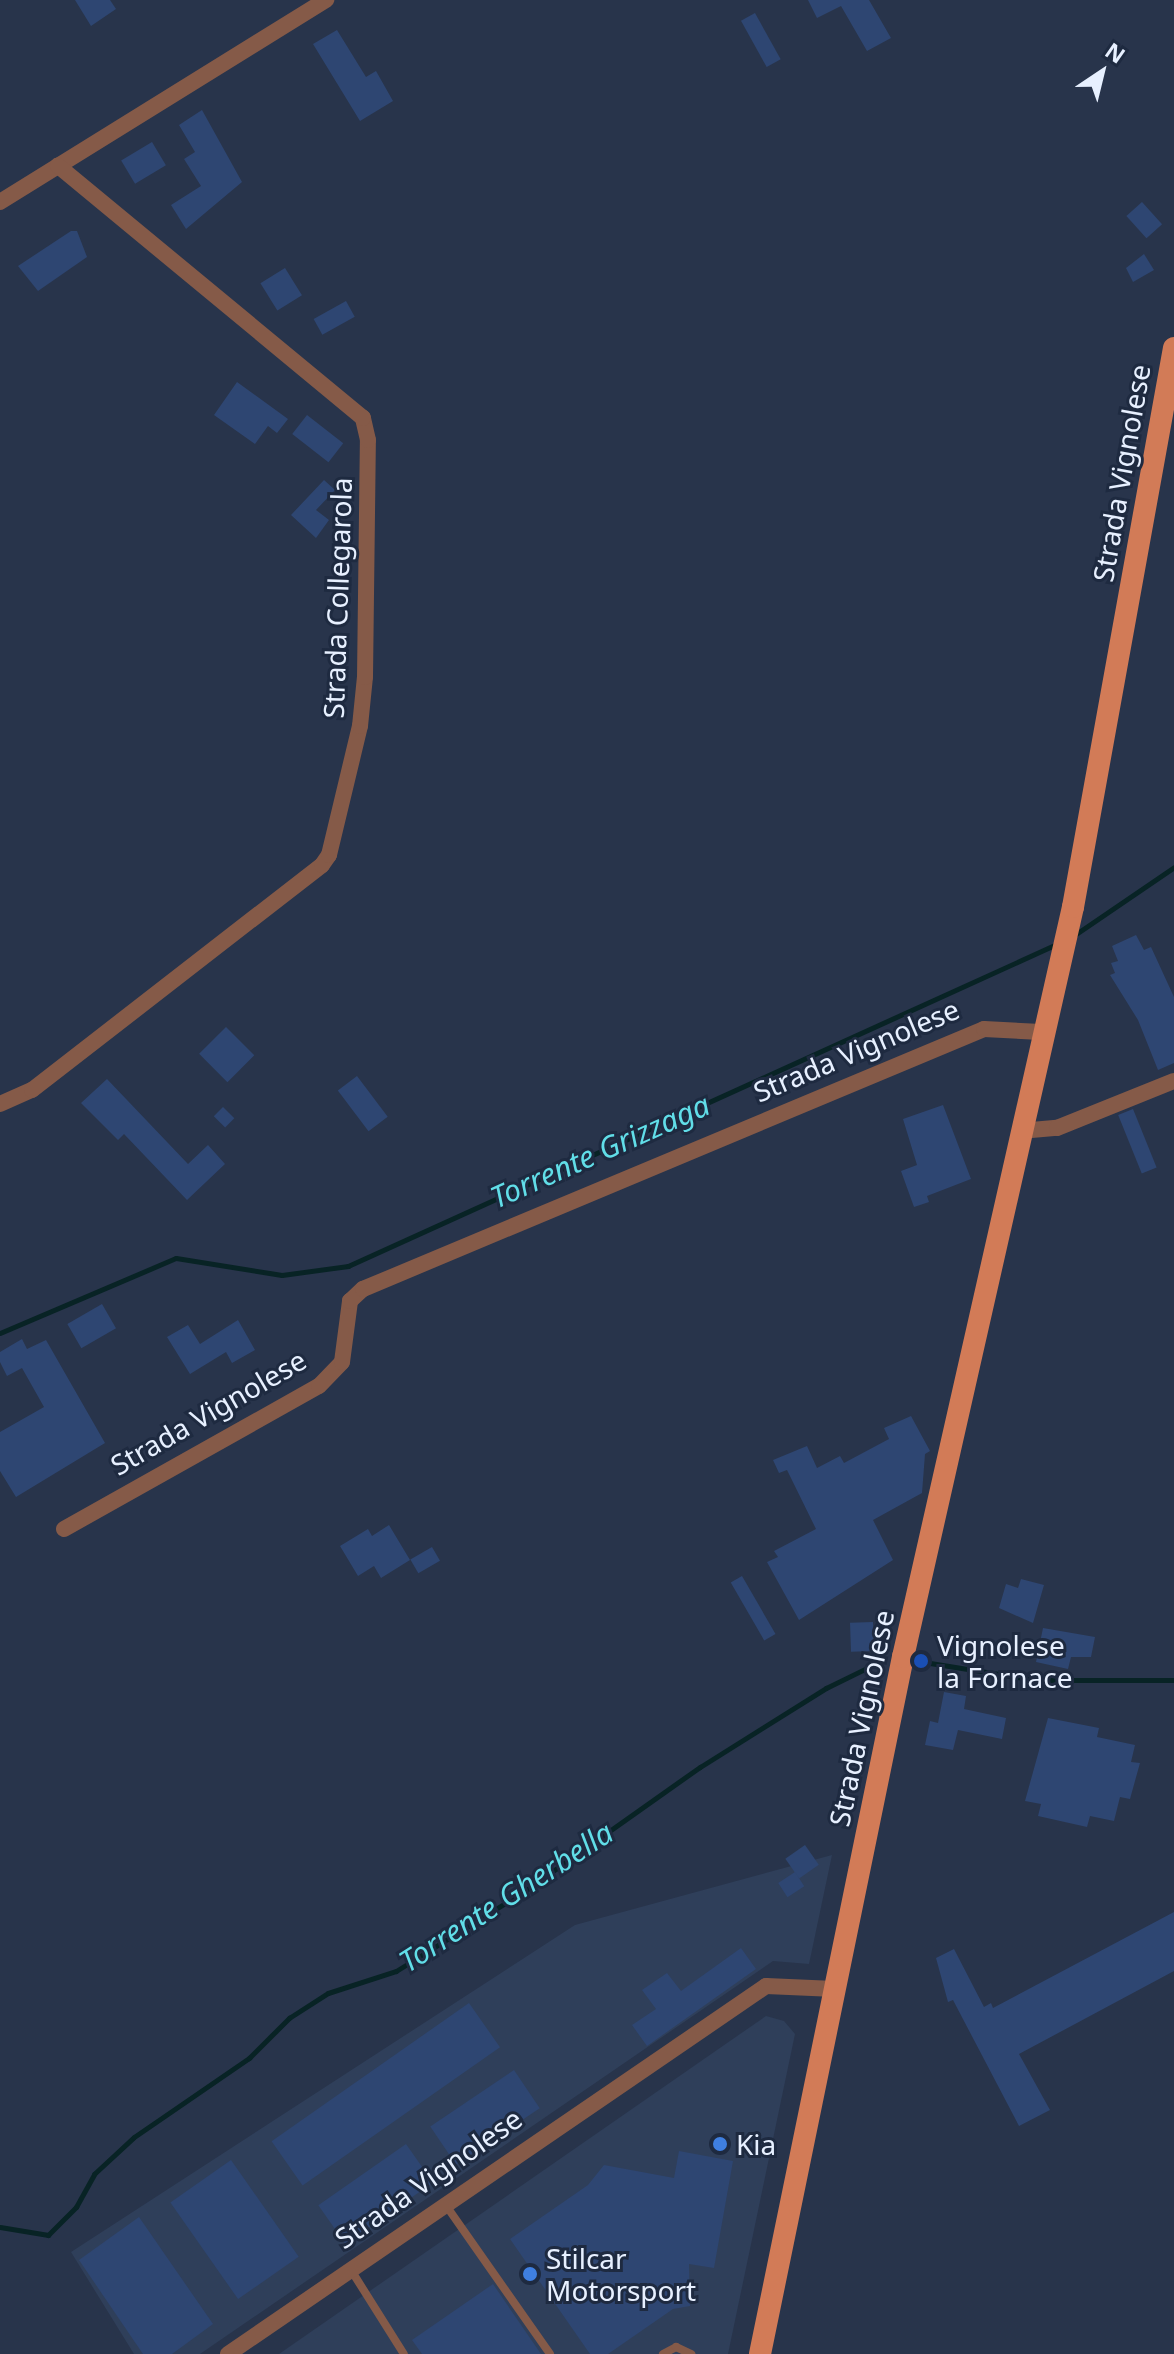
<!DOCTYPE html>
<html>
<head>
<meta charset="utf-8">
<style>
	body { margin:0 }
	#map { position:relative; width:1174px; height:2354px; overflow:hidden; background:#28344b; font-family:"Noto Sans",sans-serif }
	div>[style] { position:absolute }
	.built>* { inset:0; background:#2f3f5a }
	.stream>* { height:5px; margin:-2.5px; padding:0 2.5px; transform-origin:2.5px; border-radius:2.5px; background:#082325 }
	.building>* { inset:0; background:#2e4672; transform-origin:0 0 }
	.service>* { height:8px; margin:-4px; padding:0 4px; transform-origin:4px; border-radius:4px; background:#855a48 }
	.minor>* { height:16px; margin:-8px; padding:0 8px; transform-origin:8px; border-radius:8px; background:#855a48 }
	.primary>* { height:22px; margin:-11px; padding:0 11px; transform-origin:11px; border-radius:11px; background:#d27b57 }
	.dots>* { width:22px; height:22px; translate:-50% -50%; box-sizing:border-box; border:4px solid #1e2a40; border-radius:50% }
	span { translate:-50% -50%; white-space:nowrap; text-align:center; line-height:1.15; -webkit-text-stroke:6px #1e2a40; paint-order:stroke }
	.street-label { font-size:28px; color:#e7f0ff }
	.poi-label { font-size:28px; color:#e7f0ff }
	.left { translate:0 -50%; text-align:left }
	.water-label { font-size:30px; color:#61dee8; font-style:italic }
	.north { position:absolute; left:1062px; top:32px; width:80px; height:80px; -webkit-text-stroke:6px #1e2a40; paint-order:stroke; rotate:35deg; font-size:22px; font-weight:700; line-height:32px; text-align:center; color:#e7f0ff }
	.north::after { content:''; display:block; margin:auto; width:28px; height:36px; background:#e7f0ff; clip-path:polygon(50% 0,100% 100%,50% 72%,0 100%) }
</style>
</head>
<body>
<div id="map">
	<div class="built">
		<div style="clip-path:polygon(832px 1855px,809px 1964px,773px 1961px,200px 2354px,134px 2354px,71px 2252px,575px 1925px)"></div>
		<div style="clip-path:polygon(766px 2016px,784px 2021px,795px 2034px,728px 2354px,279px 2354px)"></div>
	</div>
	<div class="stream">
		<div style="left:1073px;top:936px;width:122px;rotate:-34.3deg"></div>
		<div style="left:0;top:1333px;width:191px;rotate:-23.1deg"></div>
		<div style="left:176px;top:1258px;width:107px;rotate:9.1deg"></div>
		<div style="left:282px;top:1275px;width:67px;rotate:-7.8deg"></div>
		<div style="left:348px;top:1266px;width:779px;rotate:-24.43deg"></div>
		<div style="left:930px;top:1663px;width:107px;rotate:9.1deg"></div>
		<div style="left:1036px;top:1680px;width:138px"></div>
		<div style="left:0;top:2227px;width:49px;rotate:9.5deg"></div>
		<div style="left:48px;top:2235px;width:40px;rotate:-45deg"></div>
		<div style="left:76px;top:2207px;width:38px;rotate:-61deg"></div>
		<div style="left:94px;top:2174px;width:54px;rotate:-42.8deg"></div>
		<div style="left:134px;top:2137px;width:140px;rotate:-34.5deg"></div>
		<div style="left:249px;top:2058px;width:57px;rotate:-45deg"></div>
		<div style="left:289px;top:2018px;width:46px;rotate:-32.7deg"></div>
		<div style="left:328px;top:1993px;width:71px;rotate:-17.9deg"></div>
		<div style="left:396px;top:1971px;width:153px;rotate:-31.9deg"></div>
		<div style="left:526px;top:1890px;width:213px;rotate:-35.3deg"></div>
		<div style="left:700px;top:1767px;width:149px;rotate:-32.1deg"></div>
		<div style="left:826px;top:1688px;width:52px;rotate:-26.1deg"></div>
	</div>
	<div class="building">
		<div style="clip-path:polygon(75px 0,110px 0,116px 9px,91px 26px)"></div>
		<div style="clip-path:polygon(808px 0,869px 0,891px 38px,867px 51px,841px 6px,817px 18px)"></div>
		<div style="left:755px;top:13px;width:53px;height:16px;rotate:61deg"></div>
		<div style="clip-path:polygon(337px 30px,366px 77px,376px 71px,393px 101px,360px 121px,313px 44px)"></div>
		<div style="clip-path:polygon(202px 110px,242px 182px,186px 229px,171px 205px,201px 186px,184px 159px,195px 152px,179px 125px)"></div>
		<div style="left:152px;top:142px;width:27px;height:36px;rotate:59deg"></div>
		<div style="left:1142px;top:202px;width:30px;height:21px;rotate:48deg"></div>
		<div style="clip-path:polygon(71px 231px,77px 231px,87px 257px,38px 291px,18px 266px)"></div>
		<div style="clip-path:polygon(1144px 254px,1154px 270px,1133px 282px,1126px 268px)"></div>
		<div style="left:285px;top:268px;width:32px;height:29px;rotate:58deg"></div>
		<div style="left:346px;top:301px;width:18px;height:37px;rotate:61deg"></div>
		<div style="clip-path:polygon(237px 382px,288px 419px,277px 433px,268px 426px,255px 444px,214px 415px)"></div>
		<div style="left:307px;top:415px;width:46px;height:24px;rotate:38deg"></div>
		<div style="clip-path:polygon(324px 480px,335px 490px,316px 510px,329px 520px,316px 538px,291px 515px)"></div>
		<div style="clip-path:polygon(1136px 935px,1144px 950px,1151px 947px,1174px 997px,1174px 1063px,1158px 1070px,1138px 1020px,1110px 975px,1115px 973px,1111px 963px,1118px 961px,1112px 946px)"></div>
		<div style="left:226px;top:1027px;width:40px;height:38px;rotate:45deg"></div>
		<div style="left:357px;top:1076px;width:51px;height:24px;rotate:53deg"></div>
		<div style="clip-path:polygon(107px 1079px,188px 1164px,208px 1145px,225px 1164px,187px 1200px,124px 1134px,118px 1140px,81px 1103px)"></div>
		<div style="clip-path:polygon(943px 1105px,971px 1179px,927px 1196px,929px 1202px,914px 1207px,901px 1171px,917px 1165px,903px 1119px)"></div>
		<div style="left:223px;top:1107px;width:16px;height:13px;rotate:45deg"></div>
		<div style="left:1133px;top:1109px;width:63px;height:16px;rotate:68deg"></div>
		<div style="left:102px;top:1304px;width:28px;height:40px;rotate:60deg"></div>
		<div style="clip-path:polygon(238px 1320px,255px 1350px,232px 1363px,226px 1352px,190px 1374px,167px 1337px,188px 1325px,200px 1344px)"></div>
		<div style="clip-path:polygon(22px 1339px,27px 1349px,46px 1340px,105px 1443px,16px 1497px,0 1471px,0 1432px,44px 1407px,22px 1368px,7px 1376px,0 1362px,0 1352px)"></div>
		<div style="clip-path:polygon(911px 1416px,930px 1451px,925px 1454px,922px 1493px,873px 1520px,893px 1560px,799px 1620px,767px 1562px,778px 1557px,774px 1551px,816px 1529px,787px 1470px,779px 1473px,773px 1460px,807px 1446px,817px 1468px,840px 1456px,844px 1463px,889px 1439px,884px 1428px)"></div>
		<div style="clip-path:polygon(389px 1525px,410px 1560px,381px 1578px,374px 1566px,358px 1576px,340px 1546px,368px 1529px,372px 1536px)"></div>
		<div style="left:432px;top:1547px;width:16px;height:25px;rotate:60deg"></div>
		<div style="left:742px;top:1576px;width:67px;height:13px;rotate:60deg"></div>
		<div style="clip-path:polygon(1021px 1579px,1044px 1585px,1033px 1623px,999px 1608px,1006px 1584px,1018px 1588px)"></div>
		<div style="left:873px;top:1622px;width:29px;height:23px;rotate:88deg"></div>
		<div style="clip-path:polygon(1043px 1628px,1095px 1637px,1091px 1657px,1071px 1657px,1068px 1669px,1036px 1662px)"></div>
		<div style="clip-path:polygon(944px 1692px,966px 1696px,964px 1709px,1006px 1718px,1002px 1739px,958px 1730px,953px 1750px,925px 1745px,930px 1721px,938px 1723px)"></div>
		<div style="clip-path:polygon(1048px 1718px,1099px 1728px,1097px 1737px,1135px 1745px,1131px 1762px,1140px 1763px,1130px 1799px,1120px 1797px,1114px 1821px,1090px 1816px,1087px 1827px,1038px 1816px,1041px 1804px,1025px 1801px)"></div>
		<div style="left:805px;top:1845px;width:24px;height:24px;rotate:55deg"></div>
		<div style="left:795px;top:1872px;width:17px;height:20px;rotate:57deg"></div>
		<div style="clip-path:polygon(1174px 1912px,1174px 1971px,1019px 2054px,1050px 2110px,1019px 2126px,953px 2000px,948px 2002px,936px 1958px,954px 1949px,984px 2007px,991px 2003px,993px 2008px)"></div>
		<div style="clip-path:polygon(741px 1948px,756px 1969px,647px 2046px,632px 2025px,656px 2009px,642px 1990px,667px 1973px,681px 1991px)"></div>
		<div style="left:469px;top:2003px;width:54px;height:241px;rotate:55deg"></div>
		<div style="left:514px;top:2070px;width:46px;height:101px;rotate:56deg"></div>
		<div style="left:406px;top:2144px;width:47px;height:107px;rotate:55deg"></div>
		<div style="clip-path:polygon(679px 2151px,733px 2161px,714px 2268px,689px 2264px,690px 2306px,673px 2309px,608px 2354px,590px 2354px,510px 2239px,588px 2185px,604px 2165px,674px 2178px)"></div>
		<div style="left:231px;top:2160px;width:118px;height:74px;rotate:55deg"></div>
		<div style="clip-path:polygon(139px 2217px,213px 2324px,172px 2354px,143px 2354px,79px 2260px)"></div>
		<div style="clip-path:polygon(493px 2284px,541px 2354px,422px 2354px,412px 2340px)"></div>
	</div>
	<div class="service">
		<div style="left:445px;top:2204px;width:183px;rotate:55deg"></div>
		<div style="left:351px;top:2270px;width:99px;rotate:57.8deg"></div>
		<div style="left:663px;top:2354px;width:15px;rotate:-28deg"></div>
		<div style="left:676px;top:2347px;width:17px;rotate:25deg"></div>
	</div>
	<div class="minor">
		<div style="left:0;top:202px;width:384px;rotate:-31.8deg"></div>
		<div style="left:0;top:1104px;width:35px;rotate:-24deg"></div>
		<div style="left:32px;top:1090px;width:367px;rotate:-37.8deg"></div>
		<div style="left:322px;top:865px;width:12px;rotate:-55deg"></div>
		<div style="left:329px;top:855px;width:133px;rotate:-76.5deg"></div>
		<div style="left:360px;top:726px;width:49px;rotate:-84.2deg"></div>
		<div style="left:365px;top:677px;width:237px;rotate:-89.3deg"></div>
		<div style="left:368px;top:440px;width:23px;rotate:-103deg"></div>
		<div style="left:363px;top:418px;width:396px;rotate:-140.4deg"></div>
		<div style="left:1020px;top:1131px;width:37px;rotate:-5deg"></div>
		<div style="left:1057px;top:1128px;width:126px;rotate:-21.9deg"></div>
		<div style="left:64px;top:1529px;width:292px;rotate:-29.3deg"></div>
		<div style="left:319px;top:1386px;width:33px;rotate:-46deg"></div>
		<div style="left:342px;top:1362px;width:62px;rotate:-82.5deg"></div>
		<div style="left:350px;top:1301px;width:18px;rotate:-43deg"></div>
		<div style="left:363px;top:1289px;width:673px;rotate:-22.72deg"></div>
		<div style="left:984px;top:1029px;width:57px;rotate:3deg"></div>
		<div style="left:228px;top:2354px;width:652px;rotate:-34.37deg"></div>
		<div style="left:766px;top:1986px;width:69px;rotate:2.5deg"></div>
	</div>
	<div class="primary">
		<div style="left:760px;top:2354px;width:712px;rotate:-78.41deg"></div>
		<div style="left:903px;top:1657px;width:769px;rotate:-77.23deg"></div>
		<div style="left:1073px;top:907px;width:568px;rotate:-79.76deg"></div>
	</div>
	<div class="dots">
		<div style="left:921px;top:1661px;background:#1a4fb4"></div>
		<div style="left:720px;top:2144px;background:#3f7fe0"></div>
		<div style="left:530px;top:2274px;background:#3f7fe0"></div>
	</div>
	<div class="street-label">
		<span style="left:1121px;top:473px;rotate:-80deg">Strada Vignolese</span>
		<span style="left:337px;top:598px;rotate:-88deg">Strada Collegarola</span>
		<span style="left:856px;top:1050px;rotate:-23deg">Strada Vignolese</span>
		<span style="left:208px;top:1412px;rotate:-30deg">Strada Vignolese</span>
		<span style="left:861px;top:1718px;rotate:-78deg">Strada Vignolese</span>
		<span style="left:428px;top:2178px;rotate:-35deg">Strada Vignolese</span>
	</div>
	<div class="poi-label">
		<span class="left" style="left:937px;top:1661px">Vignolese<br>la Fornace</span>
		<span class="left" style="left:736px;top:2144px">Kia</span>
		<span class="left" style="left:546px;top:2274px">Stilcar<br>Motorsport</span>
	</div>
	<div class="water-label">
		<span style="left:600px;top:1151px;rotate:-24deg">Torrente Grizzaga</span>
		<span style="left:506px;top:1897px;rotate:-33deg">Torrente Gherbella</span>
	</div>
	<div class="north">N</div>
</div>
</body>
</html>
